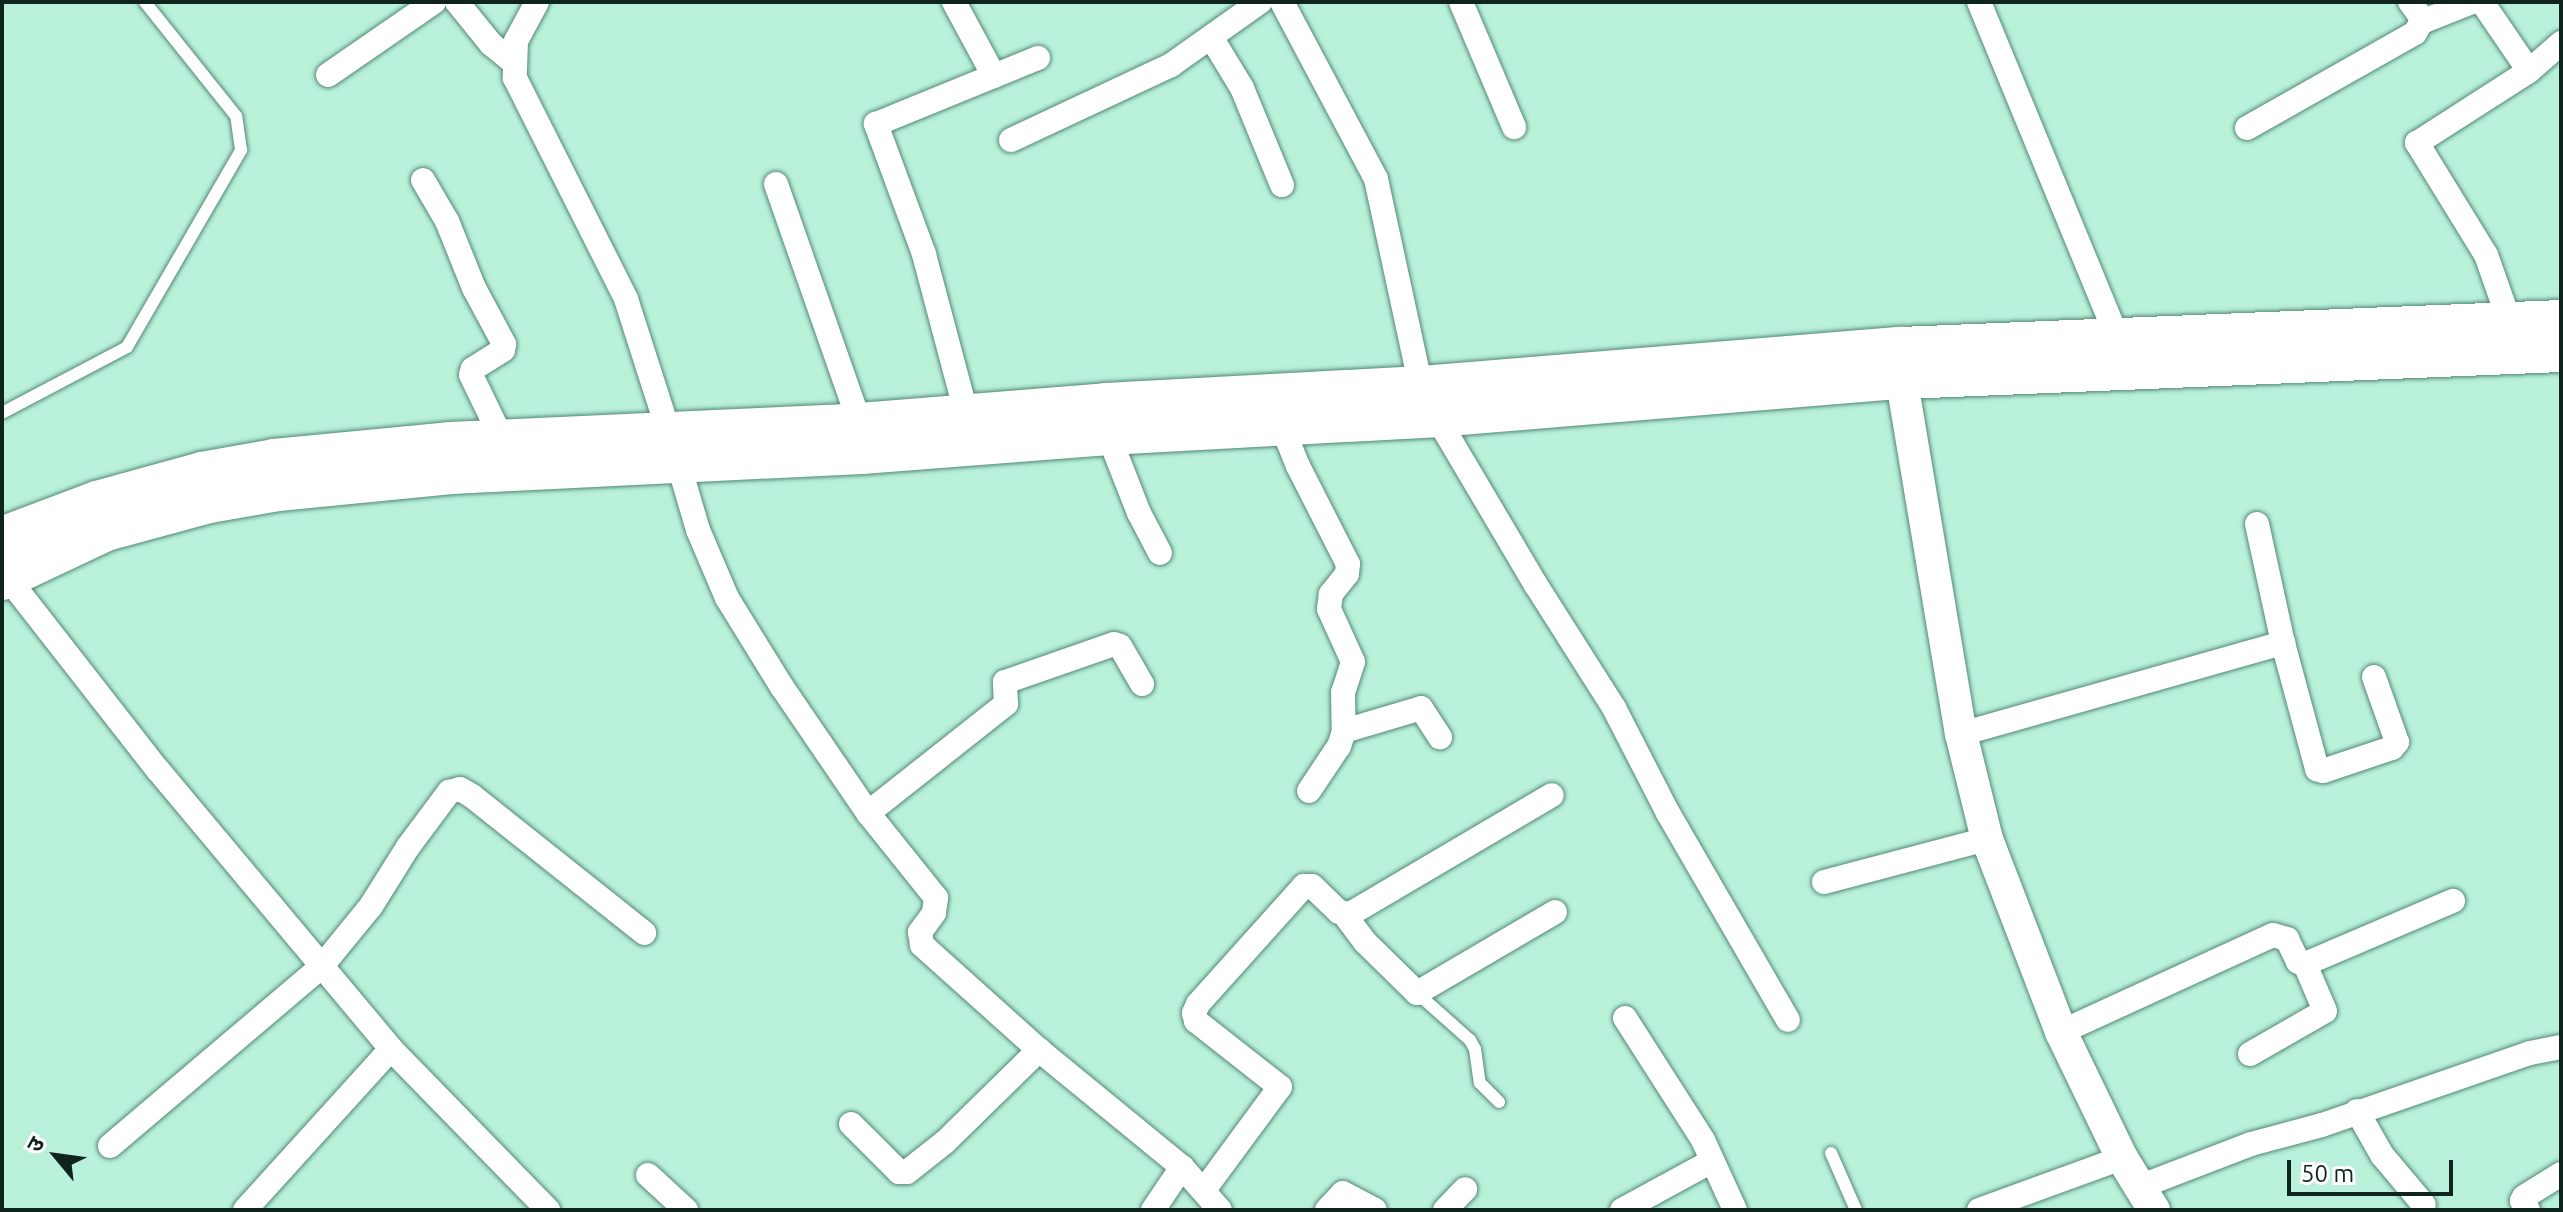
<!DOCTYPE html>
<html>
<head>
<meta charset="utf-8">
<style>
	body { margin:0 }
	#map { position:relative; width:2563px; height:1212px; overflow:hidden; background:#b9f1db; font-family:Ubuntu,"Noto Sans Devanagari",sans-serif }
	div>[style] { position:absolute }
	.roads { filter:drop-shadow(0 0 2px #538875) drop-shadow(0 0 2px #538875) }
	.service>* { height:12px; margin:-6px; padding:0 6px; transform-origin:6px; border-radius:6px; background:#fff }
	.minor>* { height:24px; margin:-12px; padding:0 12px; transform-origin:12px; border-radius:12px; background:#fff }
	.tertiary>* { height:32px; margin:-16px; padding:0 16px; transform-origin:16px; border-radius:16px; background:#fff }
	.trunk>* { height:42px; margin:-21px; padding:0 21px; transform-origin:21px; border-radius:21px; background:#fff }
	span { translate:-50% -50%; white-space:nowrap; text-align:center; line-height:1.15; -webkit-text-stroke:6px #fff; paint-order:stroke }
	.frame { position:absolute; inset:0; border:4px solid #0e241c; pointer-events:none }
	.north { position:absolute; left:16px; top:1116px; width:80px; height:80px; -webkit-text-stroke:6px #fff; paint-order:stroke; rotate:299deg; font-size:22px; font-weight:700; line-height:32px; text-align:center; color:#0e241c }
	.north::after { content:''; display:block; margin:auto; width:28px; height:36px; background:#0e241c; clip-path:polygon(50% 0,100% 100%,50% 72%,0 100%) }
	.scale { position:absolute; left:2287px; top:1160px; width:166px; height:36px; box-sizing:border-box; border:4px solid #0e241c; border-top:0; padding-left:10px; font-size:24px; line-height:28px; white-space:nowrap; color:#0e241c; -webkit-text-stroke:6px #fff; paint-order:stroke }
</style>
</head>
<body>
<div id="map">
	<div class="roads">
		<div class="service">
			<div style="left:2px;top:413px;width:141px;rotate:-27.8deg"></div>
			<div style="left:127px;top:347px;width:228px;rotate:-59.9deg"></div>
			<div style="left:241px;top:150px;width:34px;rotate:-98deg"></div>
			<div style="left:236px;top:116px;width:146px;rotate:-128.6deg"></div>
			<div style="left:1417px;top:993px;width:71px;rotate:41.6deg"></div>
			<div style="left:1470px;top:1040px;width:10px;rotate:61deg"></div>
			<div style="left:1475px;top:1049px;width:34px;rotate:82deg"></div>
			<div style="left:1480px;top:1083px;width:27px;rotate:45deg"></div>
			<div style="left:1831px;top:1153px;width:62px;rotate:66.3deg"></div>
		</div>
		<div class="minor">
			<div style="left:457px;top:2px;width:54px;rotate:51deg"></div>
			<div style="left:491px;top:44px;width:28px;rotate:39deg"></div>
			<div style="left:537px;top:2px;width:44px;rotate:118.3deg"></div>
			<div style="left:516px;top:41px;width:37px;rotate:92deg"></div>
			<div style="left:515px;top:78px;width:247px;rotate:63.3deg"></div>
			<div style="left:626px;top:299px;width:141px;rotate:72.2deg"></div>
			<div style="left:954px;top:2px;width:84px;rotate:61.6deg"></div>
			<div style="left:1282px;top:2px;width:200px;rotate:62deg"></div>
			<div style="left:1376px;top:179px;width:213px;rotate:77.8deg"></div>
			<div style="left:1461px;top:2px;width:136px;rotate:67deg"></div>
			<div style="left:1979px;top:2px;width:365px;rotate:67.6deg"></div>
			<div style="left:2410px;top:2px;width:24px;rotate:54deg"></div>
			<div style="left:2424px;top:21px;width:52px;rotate:-21.6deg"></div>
			<div style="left:2482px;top:2px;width:83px;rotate:55.7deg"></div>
			<div style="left:2529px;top:71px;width:43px;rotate:-41.2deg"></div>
			<div style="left:1211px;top:37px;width:60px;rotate:58.7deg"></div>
			<div style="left:1242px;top:88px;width:105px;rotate:67.6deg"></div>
			<div style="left:328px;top:75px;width:129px;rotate:-34.6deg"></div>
			<div style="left:2247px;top:128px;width:193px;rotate:-29.5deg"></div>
			<div style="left:2415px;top:33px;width:14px;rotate:-60deg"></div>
			<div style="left:1011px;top:140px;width:177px;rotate:-25.1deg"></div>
			<div style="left:1171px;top:65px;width:109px;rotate:-35.3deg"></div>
			<div style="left:423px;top:180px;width:48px;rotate:59.7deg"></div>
			<div style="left:447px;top:221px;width:72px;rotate:68.1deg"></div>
			<div style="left:474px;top:288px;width:64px;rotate:61.8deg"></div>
			<div style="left:504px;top:344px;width:6px;rotate:99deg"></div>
			<div style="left:503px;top:350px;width:36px;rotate:148deg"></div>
			<div style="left:473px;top:369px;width:6px;rotate:108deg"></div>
			<div style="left:471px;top:375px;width:73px;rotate:64.1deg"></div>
			<div style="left:776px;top:184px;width:254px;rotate:70.7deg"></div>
			<div style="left:2510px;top:323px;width:72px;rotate:-109.4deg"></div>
			<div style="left:2486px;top:255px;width:132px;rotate:-121.6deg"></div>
			<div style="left:2417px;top:143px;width:133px;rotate:-32.7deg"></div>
			<div style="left:967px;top:416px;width:168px;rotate:-104.9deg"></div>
			<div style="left:924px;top:254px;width:139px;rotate:-110.3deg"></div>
			<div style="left:876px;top:124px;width:175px;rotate:-22.2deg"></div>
			<div style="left:1436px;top:416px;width:196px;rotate:59.4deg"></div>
			<div style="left:1536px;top:585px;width:146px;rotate:57.6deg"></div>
			<div style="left:1614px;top:708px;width:118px;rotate:62.8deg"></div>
			<div style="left:1668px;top:813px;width:239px;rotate:59.9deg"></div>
			<div style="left:1281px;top:424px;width:45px;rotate:68deg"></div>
			<div style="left:1298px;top:466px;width:110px;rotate:63deg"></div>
			<div style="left:1348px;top:564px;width:10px;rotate:96deg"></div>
			<div style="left:1347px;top:574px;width:26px;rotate:129deg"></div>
			<div style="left:1331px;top:594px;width:15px;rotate:98deg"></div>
			<div style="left:1329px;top:609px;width:58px;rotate:65.6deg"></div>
			<div style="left:1353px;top:662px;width:32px;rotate:108deg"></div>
			<div style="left:1343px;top:692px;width:39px;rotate:89deg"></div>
			<div style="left:1344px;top:731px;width:16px;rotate:108deg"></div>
			<div style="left:1339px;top:746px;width:54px;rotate:123.7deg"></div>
			<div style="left:1108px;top:434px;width:85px;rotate:68.6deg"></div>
			<div style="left:1139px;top:513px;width:45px;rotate:62.3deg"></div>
			<div style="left:678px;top:462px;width:71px;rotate:73.6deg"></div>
			<div style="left:698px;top:530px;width:74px;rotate:66.9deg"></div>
			<div style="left:727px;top:598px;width:105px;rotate:58.3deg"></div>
			<div style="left:782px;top:687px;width:153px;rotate:55.7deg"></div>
			<div style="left:868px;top:813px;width:109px;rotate:51.3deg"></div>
			<div style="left:936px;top:898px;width:15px;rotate:98deg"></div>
			<div style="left:934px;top:913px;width:24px;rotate:126deg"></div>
			<div style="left:920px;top:932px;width:13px;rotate:81deg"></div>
			<div style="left:922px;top:945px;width:157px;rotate:41.9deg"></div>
			<div style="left:1039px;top:1050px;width:185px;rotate:39.3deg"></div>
			<div style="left:1182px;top:1167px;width:57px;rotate:48.5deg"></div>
			<div style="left:2257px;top:524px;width:122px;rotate:77.7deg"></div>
			<div style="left:2283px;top:643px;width:131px;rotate:74.9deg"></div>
			<div style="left:2317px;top:769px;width:6px;rotate:18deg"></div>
			<div style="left:2323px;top:771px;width:73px;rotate:-18.4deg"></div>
			<div style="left:2392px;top:748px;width:8px;rotate:-50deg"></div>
			<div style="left:2397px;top:742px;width:69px;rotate:-109.5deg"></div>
			<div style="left:7px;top:577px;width:245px;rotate:52deg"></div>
			<div style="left:158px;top:770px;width:363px;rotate:50.1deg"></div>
			<div style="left:391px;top:1049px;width:225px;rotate:45.7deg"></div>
			<div style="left:1344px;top:731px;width:80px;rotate:-16.6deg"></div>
			<div style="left:1421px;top:708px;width:35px;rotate:57deg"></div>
			<div style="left:1961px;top:734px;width:335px;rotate:-15.8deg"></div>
			<div style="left:868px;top:813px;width:176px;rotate:-38.3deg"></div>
			<div style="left:1006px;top:704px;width:22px;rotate:-93deg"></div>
			<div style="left:1005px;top:682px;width:115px;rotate:-19.2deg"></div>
			<div style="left:1114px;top:644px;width:6px;rotate:18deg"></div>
			<div style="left:1120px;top:646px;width:44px;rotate:59.9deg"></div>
			<div style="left:1824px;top:882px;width:169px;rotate:-14.8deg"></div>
			<div style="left:1344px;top:914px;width:35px;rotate:53deg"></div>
			<div style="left:1365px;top:942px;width:73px;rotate:44.4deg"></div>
			<div style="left:1417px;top:993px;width:160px;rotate:-30.4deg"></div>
			<div style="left:1625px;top:1018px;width:145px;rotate:57.4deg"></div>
			<div style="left:1703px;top:1140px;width:77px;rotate:65.4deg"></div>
			<div style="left:2061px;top:1032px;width:233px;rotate:-24.6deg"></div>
			<div style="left:2273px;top:935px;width:15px;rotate:16deg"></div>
			<div style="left:2287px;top:939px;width:25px;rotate:64deg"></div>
			<div style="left:2298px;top:962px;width:7px;rotate:16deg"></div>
			<div style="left:2305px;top:964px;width:161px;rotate:-23.1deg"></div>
			<div style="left:2250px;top:1054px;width:86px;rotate:-29.8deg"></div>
			<div style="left:2325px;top:1011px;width:51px;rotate:-113.1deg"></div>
			<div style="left:2357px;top:1111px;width:51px;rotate:60.4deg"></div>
			<div style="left:2382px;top:1155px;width:65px;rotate:50deg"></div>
			<div style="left:851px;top:1124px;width:68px;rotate:45deg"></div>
			<div style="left:899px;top:1172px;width:8px"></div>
			<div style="left:907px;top:1172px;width:48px;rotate:-38.3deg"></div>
			<div style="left:945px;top:1142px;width:132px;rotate:-44.4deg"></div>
			<div style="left:110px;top:1146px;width:278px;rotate:-40.3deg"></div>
			<div style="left:322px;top:966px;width:77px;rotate:-50.8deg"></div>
			<div style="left:371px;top:906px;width:70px;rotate:-57.9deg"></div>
			<div style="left:408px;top:847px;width:69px;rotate:-53.3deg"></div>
			<div style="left:449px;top:792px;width:11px;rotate:-15deg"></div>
			<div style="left:460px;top:789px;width:14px;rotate:30deg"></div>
			<div style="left:472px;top:796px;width:220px;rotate:38.5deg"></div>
			<div style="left:648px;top:1175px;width:52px;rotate:42.6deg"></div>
			<div style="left:2139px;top:1187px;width:120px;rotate:-21deg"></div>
			<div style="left:2251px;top:1144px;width:73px;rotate:-15deg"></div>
			<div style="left:2322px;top:1125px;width:220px;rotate:-19.1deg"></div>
			<div style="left:2530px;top:1053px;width:32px;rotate:-11deg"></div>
			<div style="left:1204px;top:1190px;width:128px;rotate:-53.6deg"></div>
			<div style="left:1280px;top:1087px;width:107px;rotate:-141.8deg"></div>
			<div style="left:1196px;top:1021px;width:8px;rotate:-104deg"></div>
			<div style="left:1194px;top:1013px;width:10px;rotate:-66deg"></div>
			<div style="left:1198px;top:1004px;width:159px;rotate:-48.1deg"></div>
			<div style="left:1304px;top:886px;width:8px"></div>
			<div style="left:1312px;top:886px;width:37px;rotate:44deg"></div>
			<div style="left:1339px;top:912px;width:11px;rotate:10deg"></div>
			<div style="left:1350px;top:914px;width:234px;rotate:-30.5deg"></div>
			<div style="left:245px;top:1210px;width:217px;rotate:-47.8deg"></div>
			<div style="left:1153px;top:1210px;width:52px;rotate:-56deg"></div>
			<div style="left:1327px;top:1210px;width:23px;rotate:-47deg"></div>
			<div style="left:1343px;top:1193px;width:36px;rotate:28deg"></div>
			<div style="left:1445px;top:1210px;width:29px;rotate:-46deg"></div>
			<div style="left:1622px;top:1210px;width:102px;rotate:-28.6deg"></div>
			<div style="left:1979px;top:1210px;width:152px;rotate:-20deg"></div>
			<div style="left:2528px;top:1210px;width:11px;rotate:-124deg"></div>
			<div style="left:2522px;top:1201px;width:4px;rotate:-63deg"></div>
			<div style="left:2524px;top:1197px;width:44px;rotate:-31.9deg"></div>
		</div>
		<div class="tertiary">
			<div style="left:1898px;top:358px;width:381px;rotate:80.5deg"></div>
			<div style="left:1961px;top:734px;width:108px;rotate:76.1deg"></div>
			<div style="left:1987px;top:839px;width:207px;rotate:69deg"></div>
			<div style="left:2061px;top:1032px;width:140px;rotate:64.2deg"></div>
			<div style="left:2122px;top:1158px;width:61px;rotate:58.4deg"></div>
		</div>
		<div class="trunk">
			<div style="left:2px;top:538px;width:102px;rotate:-20.8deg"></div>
			<div style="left:97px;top:502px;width:109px;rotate:-15.4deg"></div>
			<div style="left:202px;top:473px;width:73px;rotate:-10.2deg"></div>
			<div style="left:274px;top:460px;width:176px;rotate:-5.5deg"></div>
			<div style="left:449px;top:443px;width:411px;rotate:-2.6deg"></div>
			<div style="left:860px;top:424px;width:247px;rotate:-4.6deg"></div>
			<div style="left:1106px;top:404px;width:328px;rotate:-3.1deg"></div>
			<div style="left:1434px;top:386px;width:469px;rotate:-4.7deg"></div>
			<div style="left:1901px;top:348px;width:661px;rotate:-2.34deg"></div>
			<div style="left:2px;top:579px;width:115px;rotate:-25.2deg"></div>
			<div style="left:106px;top:530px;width:107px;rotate:-15.2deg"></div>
			<div style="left:209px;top:502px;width:70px;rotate:-9.9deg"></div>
			<div style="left:278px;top:490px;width:174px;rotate:-5.6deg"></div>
			<div style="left:451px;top:473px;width:411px;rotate:-2.8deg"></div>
			<div style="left:862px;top:453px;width:247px;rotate:-4.4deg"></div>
			<div style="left:1108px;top:434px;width:328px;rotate:-3.1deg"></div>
			<div style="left:1436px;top:416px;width:469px;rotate:-4.7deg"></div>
			<div style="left:1903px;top:378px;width:659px;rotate:-2.35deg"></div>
		</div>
	</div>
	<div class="frame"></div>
	<div class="north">उ</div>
	<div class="scale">50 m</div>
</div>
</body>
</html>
